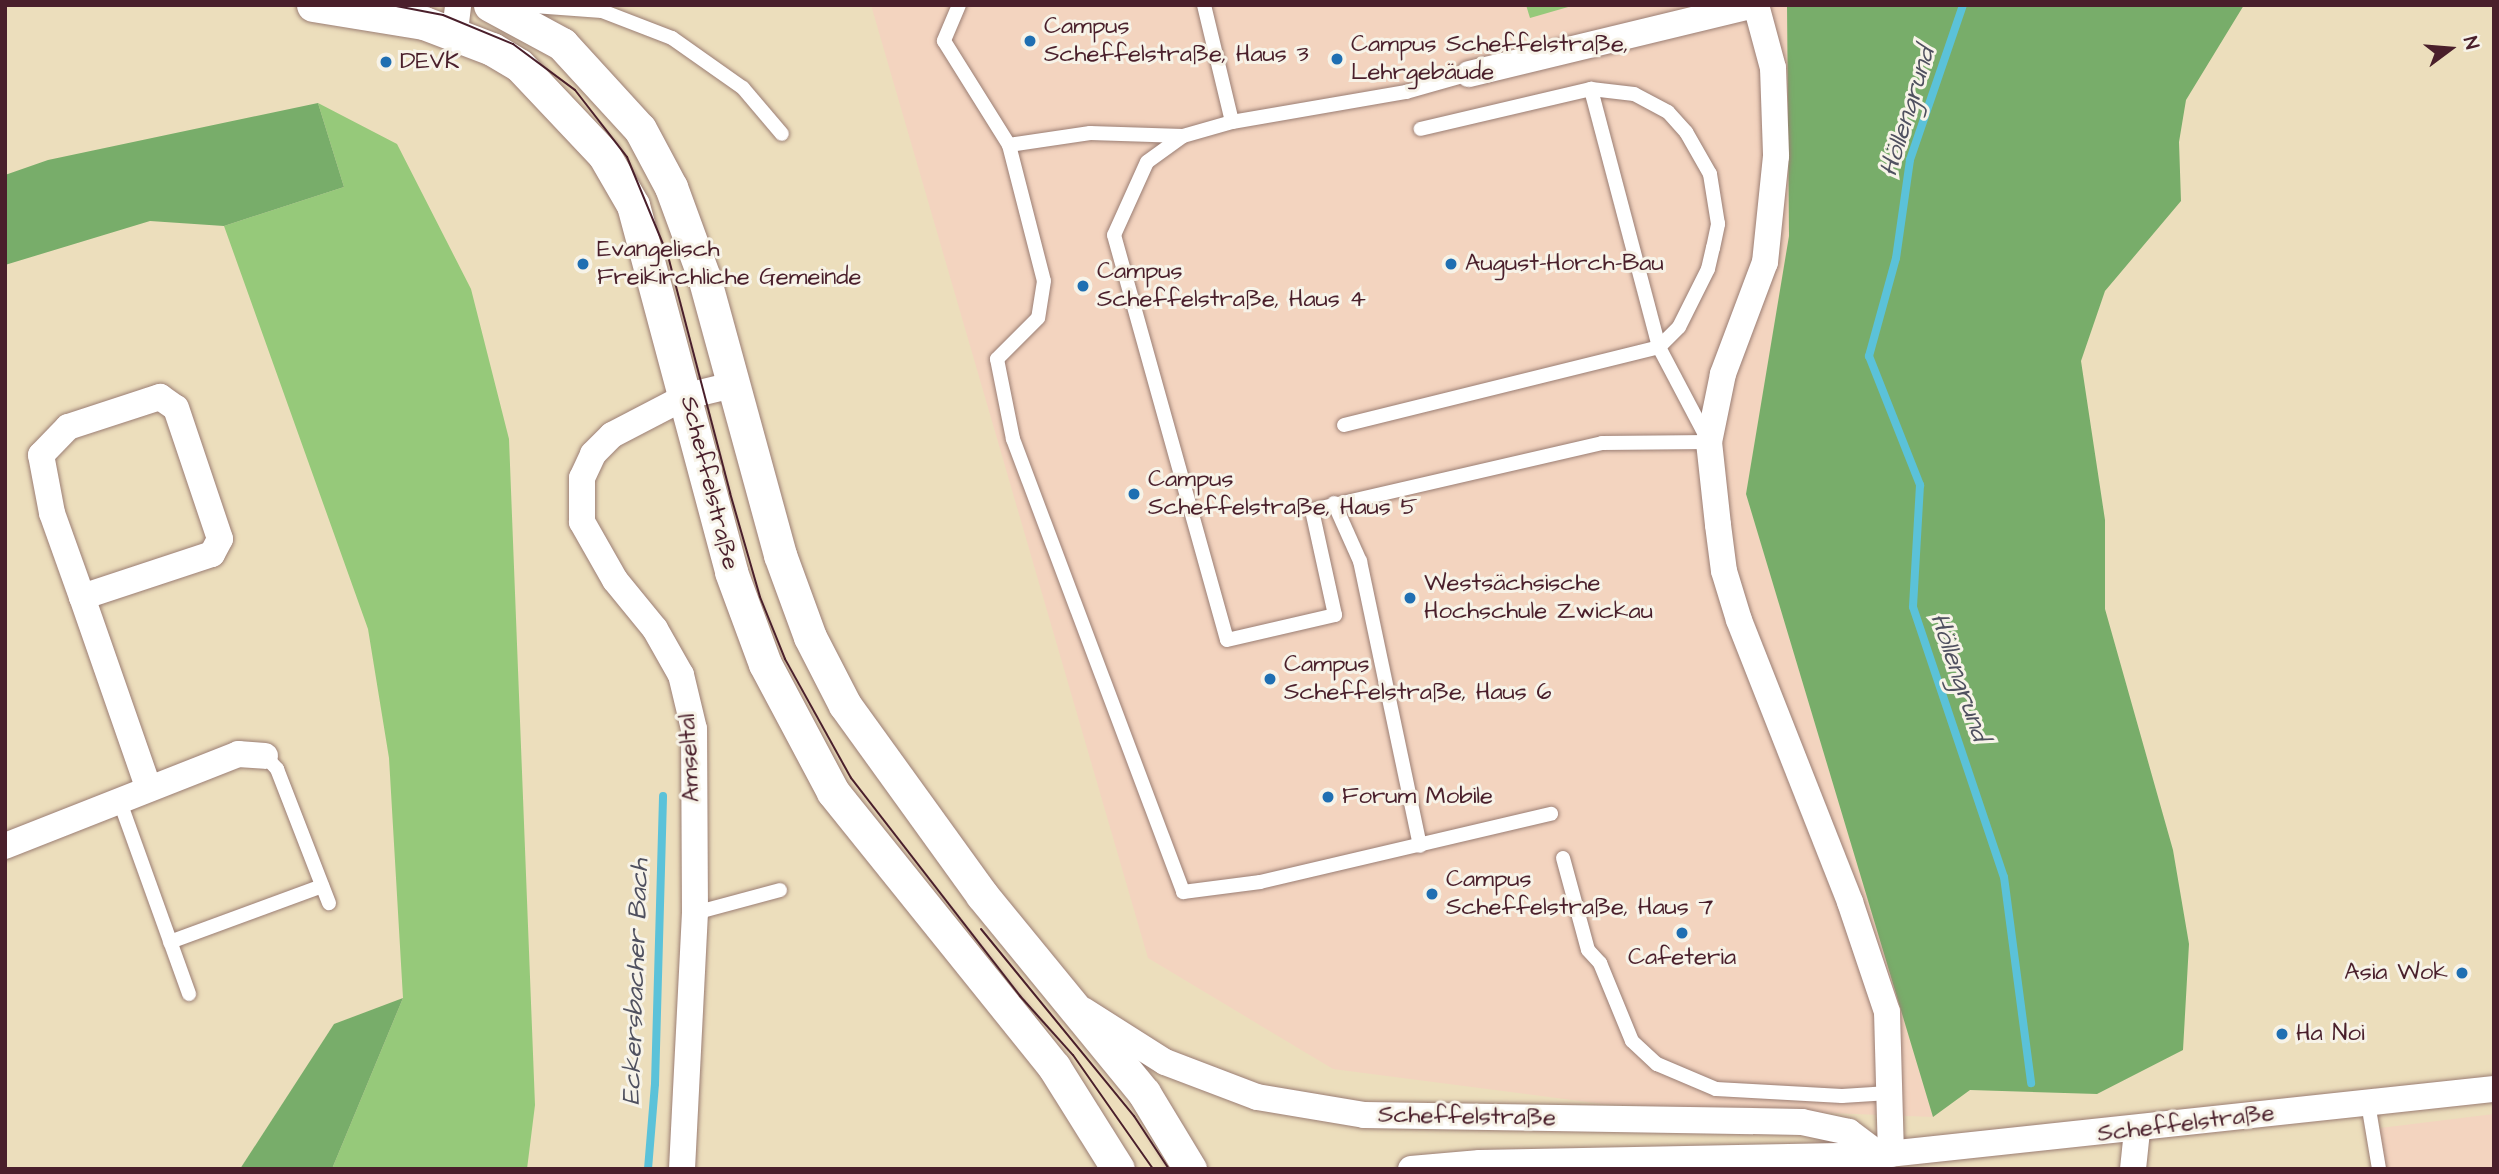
<!DOCTYPE html>
<html>
<head>
<meta charset="utf-8">
<style>
	body { margin:0 }
	#map { position:relative; width:2499px; height:1174px; overflow:hidden; background:#ecdebc; font-family:"Architects Daughter",sans-serif }
	div>[style] { position:absolute }
	.built>* { inset:0; background:#f3d4bf }
	.green>* { inset:0; background:#96c97a }
	.forest>* { inset:0; background:#78ad6a }
	.stream>* { height:8px; margin:-4px; padding:0 4px; transform-origin:4px; border-radius:4px; background:#5bc2d9 }
	.roads { filter:drop-shadow(0 0 2px #9b7e74) drop-shadow(0 0 2px #9b7e74) }
	.service>* { height:14px; margin:-7px; padding:0 7px; transform-origin:7px; border-radius:7px; background:#fff }
	.minor>* { height:26px; margin:-13px; padding:0 13px; transform-origin:13px; border-radius:13px; background:#fff }
	.tertiary>* { height:33px; margin:-16.5px; padding:0 16.5px; transform-origin:16.5px; border-radius:16.5px; background:#fff }
	.tram>* { height:2px; margin:-1px; padding:0 1px; transform-origin:1px; border-radius:1px; background:#4a1f2b }
	.dots>* { width:19px; height:19px; translate:-50% -50%; box-sizing:border-box; border:4px solid #f7f3e8; border-radius:50% }
	span { translate:-50% -50%; white-space:nowrap; text-align:center; line-height:1.15; -webkit-text-stroke:6px #f7f3e8; paint-order:stroke }
	.poi-label { font-size:24px; color:#4a1f2b }
	.left { translate:0 -50%; text-align:left }
	.right { translate:-100% -50%; text-align:right }
	.street-label { font-size:24px; color:#4a1f2b }
	.water-label { font-size:26px; color:#4f505f; font-style:italic }
	.frame { position:absolute; inset:0; border:7px solid #4a1f2b; pointer-events:none }
	.north { position:absolute; left:2415px; top:14px; width:70px; height:70px; -webkit-text-stroke:5px #f7f3e8; paint-order:stroke; rotate:74deg; font-size:19px; font-weight:700; line-height:28px; text-align:center; color:#4a1f2b }
	.north::after { content:''; display:block; margin:auto; width:24px; height:32px; background:#4a1f2b; clip-path:polygon(50% 0,100% 100%,50% 72%,0 100%) }
</style>
</head>
<body>
<div id="map">
	<div class="built">
		<div style="clip-path:polygon(871px 5px,1787px 5px,1789px 236px,1746px 494px,1933px 1117px,1603px 1104px,1333px 1069px,1148px 958px)"></div>
		<div style="clip-path:polygon(2494px 1114px,2494px 1169px,2379px 1169px,2372px 1129px)"></div>
	</div>
	<div class="green">
		<div style="clip-path:polygon(1526px 5px,1575px 5px,1530px 18px)"></div>
		<div style="clip-path:polygon(318px 103px,397px 144px,471px 289px,509px 439px,535px 1105px,527px 1169px,332px 1169px,403px 998px,389px 758px,368px 629px,224px 226px,344px 187px)"></div>
	</div>
	<div class="forest">
		<div style="clip-path:polygon(1787px 5px,2244px 5px,2186px 100px,2179px 142px,2181px 201px,2105px 291px,2081px 361px,2105px 520px,2105px 609px,2173px 850px,2189px 944px,2183px 1050px,2097px 1094px,1970px 1090px,1933px 1117px,1746px 494px,1789px 236px)"></div>
		<div style="clip-path:polygon(318px 103px,344px 187px,224px 226px,150px 221px,5px 265px,5px 175px,48px 160px)"></div>
		<div style="clip-path:polygon(403px 998px,332px 1169px,240px 1169px,334px 1024px)"></div>
	</div>
	<div class="stream">
		<div style="left:1963px;top:5px;width:164px;rotate:108.9deg"></div>
		<div style="left:1910px;top:160px;width:99px;rotate:98.1deg"></div>
		<div style="left:1896px;top:258px;width:102px;rotate:105.4deg"></div>
		<div style="left:1869px;top:356px;width:139px;rotate:68.4deg"></div>
		<div style="left:1920px;top:485px;width:122px;rotate:93.3deg"></div>
		<div style="left:1913px;top:607px;width:285px;rotate:71.4deg"></div>
		<div style="left:2004px;top:877px;width:208px;rotate:82.5deg"></div>
		<div style="left:648px;top:1169px;width:85px;rotate:-85.3deg"></div>
		<div style="left:655px;top:1084px;width:288px;rotate:-88.4deg"></div>
	</div>
	<div class="roads">
		<div class="service">
			<div style="left:959px;top:5px;width:39px;rotate:113deg"></div>
			<div style="left:944px;top:41px;width:123px;rotate:58deg"></div>
			<div style="left:1009px;top:145px;width:82px;rotate:-8.4deg"></div>
			<div style="left:1090px;top:133px;width:93px;rotate:1.8deg"></div>
			<div style="left:1183px;top:136px;width:51px;rotate:-15.9deg"></div>
			<div style="left:1232px;top:122px;width:177px;rotate:-9.8deg"></div>
			<div style="left:1406px;top:92px;width:66px;rotate:-15.9deg"></div>
			<div style="left:1204px;top:5px;width:120px;rotate:76.5deg"></div>
			<div style="left:521px;top:19px;width:18px;rotate:-45deg"></div>
			<div style="left:534px;top:6px;width:68px;rotate:4.2deg"></div>
			<div style="left:602px;top:11px;width:75px;rotate:21.1deg"></div>
			<div style="left:672px;top:38px;width:87px;rotate:35.2deg"></div>
			<div style="left:743px;top:88px;width:60px;rotate:49.7deg"></div>
			<div style="left:1183px;top:136px;width:44px;rotate:144.2deg"></div>
			<div style="left:1147px;top:162px;width:80px;rotate:114.3deg"></div>
			<div style="left:1114px;top:235px;width:420px;rotate:74.4deg"></div>
			<div style="left:1227px;top:640px;width:111px;rotate:-13deg"></div>
			<div style="left:1335px;top:615px;width:107px;rotate:-102.4deg"></div>
			<div style="left:1312px;top:510px;width:298px;rotate:-13deg"></div>
			<div style="left:1602px;top:443px;width:107px;rotate:-0.5deg"></div>
			<div style="left:1709px;top:442px;width:107px;rotate:-117.8deg"></div>
			<div style="left:1659px;top:347px;width:267px;rotate:-104.8deg"></div>
			<div style="left:1591px;top:89px;width:175px;rotate:166.8deg"></div>
			<div style="left:1009px;top:145px;width:140px;rotate:75.6deg"></div>
			<div style="left:1044px;top:281px;width:37px;rotate:99deg"></div>
			<div style="left:1038px;top:318px;width:58px;rotate:135deg"></div>
			<div style="left:997px;top:359px;width:82px;rotate:78.7deg"></div>
			<div style="left:1013px;top:439px;width:484px;rotate:69.4deg"></div>
			<div style="left:1183px;top:892px;width:78px;rotate:-7.4deg"></div>
			<div style="left:1260px;top:882px;width:299px;rotate:-13.2deg"></div>
			<div style="left:1344px;top:425px;width:325px;rotate:-13.9deg"></div>
			<div style="left:1659px;top:347px;width:28px;rotate:-45deg"></div>
			<div style="left:1679px;top:327px;width:65px;rotate:-63.4deg"></div>
			<div style="left:1708px;top:269px;width:22px;rotate:-77deg"></div>
			<div style="left:1713px;top:248px;width:25px;rotate:-78deg"></div>
			<div style="left:1718px;top:224px;width:51px;rotate:-99.1deg"></div>
			<div style="left:1710px;top:174px;width:48px;rotate:-119.7deg"></div>
			<div style="left:1686px;top:132px;width:27px;rotate:-132deg"></div>
			<div style="left:1668px;top:112px;width:38px;rotate:-152deg"></div>
			<div style="left:1634px;top:94px;width:43px;rotate:-173.4deg"></div>
			<div style="left:1334px;top:503px;width:64px;rotate:65.9deg"></div>
			<div style="left:1360px;top:561px;width:291px;rotate:78.1deg"></div>
			<div style="left:265px;top:756px;width:18px;rotate:47deg"></div>
			<div style="left:277px;top:769px;width:144px;rotate:68.8deg"></div>
			<div style="left:120px;top:802px;width:204px;rotate:70.2deg"></div>
			<div style="left:1563px;top:858px;width:95px;rotate:74.8deg"></div>
			<div style="left:1588px;top:950px;width:18px;rotate:47deg"></div>
			<div style="left:1600px;top:963px;width:84px;rotate:67.7deg"></div>
			<div style="left:1632px;top:1041px;width:34px;rotate:43deg"></div>
			<div style="left:1657px;top:1064px;width:64px;rotate:23deg"></div>
			<div style="left:1716px;top:1089px;width:126px;rotate:3.2deg"></div>
			<div style="left:1842px;top:1096px;width:47px;rotate:-3.7deg"></div>
			<div style="left:695px;top:913px;width:88px;rotate:-15.1deg"></div>
			<div style="left:170px;top:942px;width:162px;rotate:-20.2deg"></div>
			<div style="left:2368px;top:1103px;width:67px;rotate:80.5deg"></div>
		</div>
		<div class="minor">
			<div style="left:1756px;top:5px;width:65px;rotate:74.9deg"></div>
			<div style="left:1773px;top:68px;width:88px;rotate:88deg"></div>
			<div style="left:1776px;top:156px;width:107px;rotate:95.9deg"></div>
			<div style="left:1765px;top:262px;width:120px;rotate:110.6deg"></div>
			<div style="left:1723px;top:374px;width:69px;rotate:101.6deg"></div>
			<div style="left:1709px;top:442px;width:83px;rotate:83.8deg"></div>
			<div style="left:1718px;top:525px;width:46px;rotate:82.6deg"></div>
			<div style="left:1724px;top:571px;width:51px;rotate:73deg"></div>
			<div style="left:1739px;top:620px;width:303px;rotate:68.5deg"></div>
			<div style="left:1850px;top:902px;width:116px;rotate:71.4deg"></div>
			<div style="left:1887px;top:1012px;width:142px;rotate:88.4deg"></div>
			<div style="left:455px;top:31px;width:26px;rotate:-83deg"></div>
			<div style="left:1469px;top:74px;width:293px;rotate:-13.6deg"></div>
			<div style="left:82px;top:597px;width:89px;rotate:-109.7deg"></div>
			<div style="left:52px;top:513px;width:59px;rotate:-100.7deg"></div>
			<div style="left:41px;top:455px;width:39px;rotate:-46deg"></div>
			<div style="left:68px;top:427px;width:97px;rotate:-18.1deg"></div>
			<div style="left:160px;top:397px;width:19px;rotate:35deg"></div>
			<div style="left:176px;top:408px;width:138px;rotate:71.4deg"></div>
			<div style="left:220px;top:539px;width:17px;rotate:118deg"></div>
			<div style="left:212px;top:554px;width:137px;rotate:161.7deg"></div>
			<div style="left:82px;top:597px;width:200px;rotate:70.8deg"></div>
			<div style="left:5px;top:846px;width:251px;rotate:-21.5deg"></div>
			<div style="left:238px;top:754px;width:27px;rotate:4deg"></div>
			<div style="left:1083px;top:1010px;width:97px;rotate:32.4deg"></div>
			<div style="left:1165px;top:1062px;width:98px;rotate:20.8deg"></div>
			<div style="left:1257px;top:1097px;width:109px;rotate:9.5deg"></div>
			<div style="left:1364px;top:1115px;width:438px;rotate:0.9deg"></div>
			<div style="left:1802px;top:1122px;width:48px;rotate:12deg"></div>
			<div style="left:1849px;top:1132px;width:38px;rotate:37deg"></div>
			<div style="left:682px;top:1169px;width:256px;rotate:-87.1deg"></div>
			<div style="left:695px;top:913px;width:184px;rotate:-90.3deg"></div>
			<div style="left:694px;top:729px;width:56px;rotate:-103.5deg"></div>
			<div style="left:681px;top:675px;width:53px;rotate:-119.5deg"></div>
			<div style="left:655px;top:629px;width:63px;rotate:-129.2deg"></div>
			<div style="left:615px;top:580px;width:67px;rotate:-119.6deg"></div>
			<div style="left:582px;top:522px;width:44px;rotate:-90deg"></div>
			<div style="left:582px;top:478px;width:26px;rotate:-65deg"></div>
			<div style="left:593px;top:454px;width:27px;rotate:-45deg"></div>
			<div style="left:612px;top:435px;width:85px;rotate:-27.5deg"></div>
			<div style="left:687px;top:396px;width:46px;rotate:-13.7deg"></div>
			<div style="left:1411px;top:1169px;width:69px;rotate:-5deg"></div>
			<div style="left:1480px;top:1163px;width:399px;rotate:-1.1deg"></div>
			<div style="left:1879px;top:1155px;width:619px;rotate:-6.13deg"></div>
			<div style="left:2133px;top:1169px;width:39px;rotate:-84deg"></div>
		</div>
		<div class="tertiary">
			<div style="left:313px;top:5px;width:112px;rotate:9.2deg"></div>
			<div style="left:424px;top:23px;width:73px;rotate:20.9deg"></div>
			<div style="left:492px;top:49px;width:31px;rotate:31deg"></div>
			<div style="left:519px;top:65px;width:124px;rotate:46.6deg"></div>
			<div style="left:604px;top:155px;width:58px;rotate:59.9deg"></div>
			<div style="left:633px;top:205px;width:380px;rotate:75deg"></div>
			<div style="left:731px;top:572px;width:98px;rotate:69.7deg"></div>
			<div style="left:765px;top:664px;width:145px;rotate:62deg"></div>
			<div style="left:833px;top:792px;width:353px;rotate:51.2deg"></div>
			<div style="left:1054px;top:1067px;width:120px;rotate:57.9deg"></div>
			<div style="left:490px;top:5px;width:82px;rotate:28.4deg"></div>
			<div style="left:562px;top:44px;width:115px;rotate:47.5deg"></div>
			<div style="left:640px;top:129px;width:66px;rotate:61.9deg"></div>
			<div style="left:671px;top:187px;width:96px;rotate:69.9deg"></div>
			<div style="left:704px;top:277px;width:288px;rotate:74.7deg"></div>
			<div style="left:780px;top:555px;width:87px;rotate:69.9deg"></div>
			<div style="left:810px;top:637px;width:76px;rotate:62.8deg"></div>
			<div style="left:845px;top:705px;width:234px;rotate:54.2deg"></div>
			<div style="left:982px;top:895px;width:256px;rotate:50.7deg"></div>
			<div style="left:1144px;top:1093px;width:89px;rotate:58.8deg"></div>
		</div>
	</div>
	<div class="tram">
		<div style="left:391px;top:5px;width:53px;rotate:10.9deg"></div>
		<div style="left:443px;top:15px;width:76px;rotate:22.5deg"></div>
		<div style="left:513px;top:44px;width:77px;rotate:36.6deg"></div>
		<div style="left:575px;top:90px;width:85px;rotate:52.2deg"></div>
		<div style="left:627px;top:157px;width:107px;rotate:67.5deg"></div>
		<div style="left:668px;top:256px;width:245px;rotate:75.3deg"></div>
		<div style="left:730px;top:493px;width:108px;rotate:73.9deg"></div>
		<div style="left:760px;top:597px;width:67px;rotate:68deg"></div>
		<div style="left:785px;top:659px;width:136px;rotate:61deg"></div>
		<div style="left:851px;top:778px;width:276px;rotate:52.2deg"></div>
		<div style="left:1020px;top:996px;width:79px;rotate:48.1deg"></div>
		<div style="left:1073px;top:1055px;width:139px;rotate:54.9deg"></div>
		<div style="left:981px;top:929px;width:242px;rotate:50.7deg"></div>
		<div style="left:1134px;top:1116px;width:64px;rotate:56.6deg"></div>
	</div>
	<div class="dots">
		<div style="left:1030px;top:41px;background:#1f6fb2"></div>
		<div style="left:1337px;top:59px;background:#1f6fb2"></div>
		<div style="left:386px;top:62px;background:#1f6fb2"></div>
		<div style="left:583px;top:264px;background:#1f6fb2"></div>
		<div style="left:1451px;top:264px;background:#1f6fb2"></div>
		<div style="left:1083px;top:286px;background:#1f6fb2"></div>
		<div style="left:1134px;top:494px;background:#1f6fb2"></div>
		<div style="left:1410px;top:598px;background:#1f6fb2"></div>
		<div style="left:1270px;top:679px;background:#1f6fb2"></div>
		<div style="left:1328px;top:797px;background:#1f6fb2"></div>
		<div style="left:1432px;top:894px;background:#1f6fb2"></div>
		<div style="left:1682px;top:933px;background:#1f6fb2"></div>
		<div style="left:2462px;top:973px;background:#1f6fb2"></div>
		<div style="left:2282px;top:1034px;background:#1f6fb2"></div>
	</div>
	<div class="poi-label">
		<span class="left" style="left:1044px;top:41px">Campus<br>Scheffelstraße, Haus 3</span>
		<span class="left" style="left:1351px;top:59px">Campus Scheffelstraße,<br>Lehrgebäude</span>
		<span class="left" style="left:400px;top:62px">DEVK</span>
		<span class="left" style="left:597px;top:264px">Evangelisch<br>Freikirchliche Gemeinde</span>
		<span class="left" style="left:1465px;top:264px">August-Horch-Bau</span>
		<span class="left" style="left:1097px;top:286px">Campus<br>Scheffelstraße, Haus 4</span>
		<span class="left" style="left:1148px;top:494px">Campus<br>Scheffelstraße, Haus 5</span>
		<span class="left" style="left:1424px;top:598px">Westsächsische<br>Hochschule Zwickau</span>
		<span class="left" style="left:1284px;top:679px">Campus<br>Scheffelstraße, Haus 6</span>
		<span class="left" style="left:1342px;top:797px">Forum Mobile</span>
		<span class="left" style="left:1446px;top:894px">Campus<br>Scheffelstraße, Haus 7</span>
		<span style="left:1682px;top:958px">Cafeteria</span>
		<span class="right" style="left:2448px;top:973px">Asia Wok</span>
		<span class="left" style="left:2296px;top:1034px">Ha Noi</span>
	</div>
	<div class="street-label">
		<span style="left:709px;top:483px;rotate:76deg">Scheffelstraße</span>
		<span style="left:690px;top:758px;rotate:-93deg">Amseltal</span>
		<span style="left:1467px;top:1117px;rotate:1deg">Scheffelstraße</span>
		<span style="left:2186px;top:1124px;rotate:-7deg">Scheffelstraße</span>
	</div>
	<div class="water-label">
		<span style="left:1908px;top:112px;rotate:-73deg">Höllengrund</span>
		<span style="left:1959px;top:677px;rotate:71deg">Höllengrund</span>
		<span style="left:636px;top:982px;rotate:-88deg">Eckersbacher Bach</span>
	</div>
	<div class="frame"></div>
	<div class="north">N</div>
</div>
</body>
</html>
